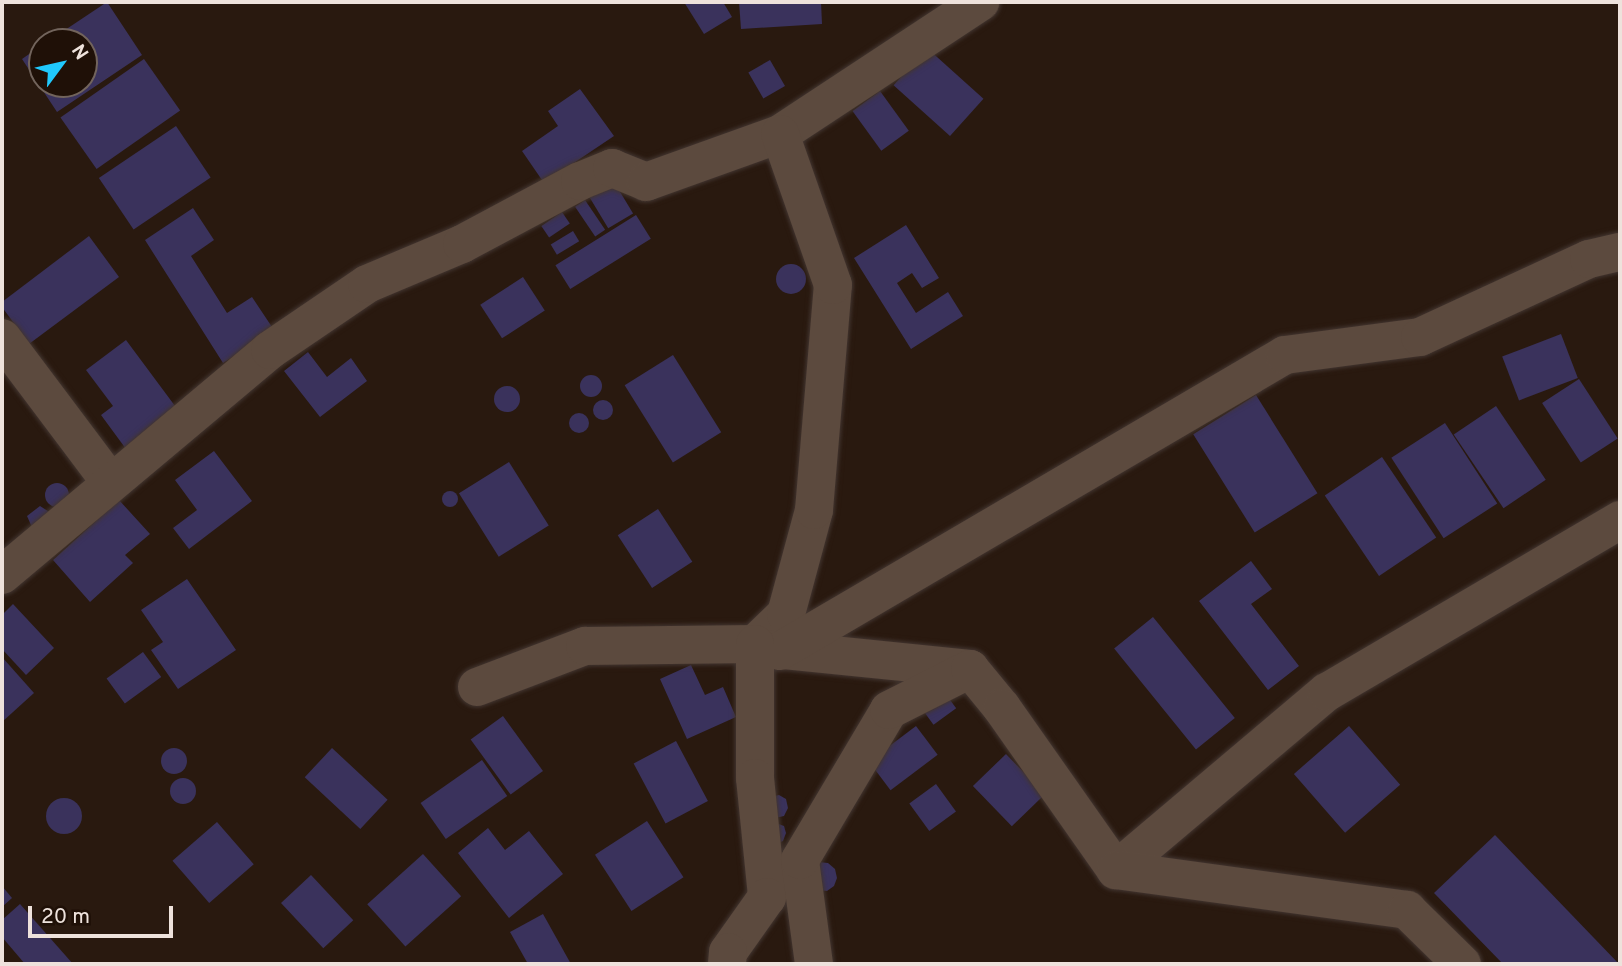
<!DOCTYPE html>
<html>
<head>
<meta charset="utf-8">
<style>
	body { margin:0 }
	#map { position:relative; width:1622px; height:966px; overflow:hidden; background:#29190f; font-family:Overpass,sans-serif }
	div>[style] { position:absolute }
	.building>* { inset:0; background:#3a325c; transform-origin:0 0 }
	.round { border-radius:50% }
	.roads { filter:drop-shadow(0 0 2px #423530) drop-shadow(0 0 2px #423530) }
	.minor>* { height:38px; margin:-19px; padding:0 19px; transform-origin:19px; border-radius:19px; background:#5c4a3e }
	span { translate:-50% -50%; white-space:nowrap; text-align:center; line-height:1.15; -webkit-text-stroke:6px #1f1007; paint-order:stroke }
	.frame { position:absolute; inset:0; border:4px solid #eee2dc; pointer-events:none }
	.north { position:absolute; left:28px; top:28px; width:70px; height:70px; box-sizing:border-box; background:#1f1007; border:2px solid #72645c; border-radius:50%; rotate:57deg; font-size:19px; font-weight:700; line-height:28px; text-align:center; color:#eee2dc }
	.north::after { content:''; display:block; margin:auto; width:24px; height:32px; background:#20c9fd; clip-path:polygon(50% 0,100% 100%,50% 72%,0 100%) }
	.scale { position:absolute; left:28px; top:906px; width:145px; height:32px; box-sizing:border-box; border:4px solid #eee2dc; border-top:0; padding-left:9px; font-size:21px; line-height:24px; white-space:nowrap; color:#eee2dc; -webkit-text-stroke:5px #1f1007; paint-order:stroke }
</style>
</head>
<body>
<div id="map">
	<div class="building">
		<div style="clip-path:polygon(107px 2px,142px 55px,57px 112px,22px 59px,42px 45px,42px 84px,84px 84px,84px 42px,47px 42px)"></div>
		<div style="clip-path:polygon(684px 2px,723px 2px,732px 17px,704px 34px)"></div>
		<div style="clip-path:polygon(739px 2px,821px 2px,822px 24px,741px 29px)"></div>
		<div style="left:927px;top:48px;width:76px;height:50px;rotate:42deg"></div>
		<div style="left:144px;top:59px;width:63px;height:102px;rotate:55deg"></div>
		<div style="left:770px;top:60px;width:30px;height:25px;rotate:60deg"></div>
		<div style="clip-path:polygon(580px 89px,614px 136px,544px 183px,522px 151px,558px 126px,548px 111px)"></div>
		<div style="left:880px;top:91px;width:49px;height:34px;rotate:54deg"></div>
		<div style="left:176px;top:126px;width:62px;height:93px;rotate:56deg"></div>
		<div style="left:613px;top:180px;width:39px;height:29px;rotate:59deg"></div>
		<div style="left:585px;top:200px;width:36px;height:12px;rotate:56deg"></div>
		<div style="clip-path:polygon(193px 208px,214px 240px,191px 256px,227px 313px,252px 297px,274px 330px,223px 363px,145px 240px)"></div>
		<div style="left:562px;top:212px;width:14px;height:25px;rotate:56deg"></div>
		<div style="left:636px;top:215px;width:28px;height:95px;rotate:58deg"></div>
		<div style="clip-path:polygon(906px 225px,939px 278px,922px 288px,912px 273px,897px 283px,916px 313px,948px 292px,963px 316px,911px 349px,854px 258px)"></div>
		<div style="left:573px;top:231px;width:12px;height:26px;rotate:59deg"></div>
		<div style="clip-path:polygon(89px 236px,119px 277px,29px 344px,2px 307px,2px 302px)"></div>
		<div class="round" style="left:776px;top:264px;width:30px;height:30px"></div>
		<div style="left:523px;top:277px;width:40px;height:51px;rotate:57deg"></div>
		<div style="left:1561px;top:334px;width:47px;height:63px;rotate:69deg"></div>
		<div style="clip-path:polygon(126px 340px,178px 410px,126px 449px,101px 415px,113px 406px,86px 370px)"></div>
		<div style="clip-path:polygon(308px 352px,327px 377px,351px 358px,367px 381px,320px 417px,284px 371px)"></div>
		<div style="left:673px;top:355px;width:91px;height:57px;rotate:58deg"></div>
		<div class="round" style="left:580px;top:375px;width:22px;height:22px"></div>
		<div style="left:1579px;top:379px;width:71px;height:44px;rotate:57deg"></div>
		<div class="round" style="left:494px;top:386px;width:26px;height:26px"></div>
		<div style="left:1256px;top:395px;width:116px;height:74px;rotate:58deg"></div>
		<div class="round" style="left:593px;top:400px;width:20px;height:20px"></div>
		<div style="left:1496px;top:406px;width:89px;height:51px;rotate:56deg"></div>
		<div class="round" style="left:569px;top:413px;width:20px;height:20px"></div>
		<div style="left:1445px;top:423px;width:96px;height:64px;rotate:57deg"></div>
		<div style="clip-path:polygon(214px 451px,252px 501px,189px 549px,173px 528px,197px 510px,175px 480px)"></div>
		<div style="left:1382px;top:457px;width:97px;height:69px;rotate:56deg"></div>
		<div style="left:509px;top:462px;width:75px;height:59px;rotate:58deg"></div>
		<div class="round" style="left:45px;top:483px;width:24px;height:24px"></div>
		<div class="round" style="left:442px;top:491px;width:16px;height:16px"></div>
		<div style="clip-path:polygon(119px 500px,150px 534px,125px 555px,133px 563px,90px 602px,53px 560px)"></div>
		<div style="clip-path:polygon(40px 506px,54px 515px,34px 532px,27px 516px)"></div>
		<div style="left:658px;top:509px;width:63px;height:48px;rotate:57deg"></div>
		<div style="clip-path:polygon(1251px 561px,1272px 589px,1251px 604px,1299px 666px,1268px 690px,1199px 601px)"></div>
		<div style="clip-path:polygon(187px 579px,236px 650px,178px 689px,151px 650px,163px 642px,141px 610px)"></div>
		<div style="clip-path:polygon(13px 604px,54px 648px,26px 675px,2px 649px,2px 615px)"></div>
		<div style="left:1153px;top:617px;width:130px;height:50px;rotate:51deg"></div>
		<div style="left:143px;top:652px;width:31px;height:45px;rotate:54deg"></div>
		<div style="clip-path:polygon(2px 657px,34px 693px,2px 722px)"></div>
		<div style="clip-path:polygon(691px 665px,705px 695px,723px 687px,736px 717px,687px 739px,660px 679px)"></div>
		<div style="left:945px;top:693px;width:19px;height:28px;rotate:54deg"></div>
		<div style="left:503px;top:716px;width:68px;height:40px;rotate:54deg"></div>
		<div style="left:916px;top:726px;width:36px;height:59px;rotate:53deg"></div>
		<div style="left:1349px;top:726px;width:78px;height:73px;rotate:49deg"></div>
		<div style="left:676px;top:741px;width:68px;height:48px;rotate:62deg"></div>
		<div class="round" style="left:161px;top:748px;width:26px;height:26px"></div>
		<div style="left:332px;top:748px;width:76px;height:40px;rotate:43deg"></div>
		<div style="left:1006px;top:754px;width:56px;height:46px;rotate:46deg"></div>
		<div style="left:482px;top:760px;width:44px;height:75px;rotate:55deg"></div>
		<div class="round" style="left:170px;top:778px;width:26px;height:26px"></div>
		<div style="left:936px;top:784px;width:34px;height:33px;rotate:54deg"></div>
		<div style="clip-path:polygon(779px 795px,786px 799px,788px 808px,784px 816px,775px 818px,770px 797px)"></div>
		<div class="round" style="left:46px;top:798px;width:36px;height:36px"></div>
		<div style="left:647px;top:821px;width:67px;height:62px;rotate:57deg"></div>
		<div style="left:217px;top:822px;width:56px;height:59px;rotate:49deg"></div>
		<div style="clip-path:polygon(776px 823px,784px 826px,786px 833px,783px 841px,776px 844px)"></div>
		<div style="clip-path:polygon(488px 828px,505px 850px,529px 831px,563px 874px,509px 918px,458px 853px)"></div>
		<div style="clip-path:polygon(1495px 835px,1619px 964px,1503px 964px,1434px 893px)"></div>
		<div style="left:423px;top:854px;width:57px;height:75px;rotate:48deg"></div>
		<div style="clip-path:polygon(819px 862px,828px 863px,835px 869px,837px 878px,834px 886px,827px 891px,818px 890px)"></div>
		<div style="left:311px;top:875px;width:62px;height:41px;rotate:47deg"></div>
		<div style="clip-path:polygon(2px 886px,12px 898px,2px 907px)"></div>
		<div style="clip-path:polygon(20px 904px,73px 964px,25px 964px,2px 937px,2px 920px)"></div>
		<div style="clip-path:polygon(543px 914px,571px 964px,528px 964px,510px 932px)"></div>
	</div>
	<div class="roads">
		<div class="minor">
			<div style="left:2px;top:338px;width:180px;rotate:53.1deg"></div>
			<div style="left:2px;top:575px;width:350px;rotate:-40deg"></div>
			<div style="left:270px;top:350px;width:117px;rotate:-34.2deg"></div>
			<div style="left:367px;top:284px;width:103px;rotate:-22.8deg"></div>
			<div style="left:462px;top:244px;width:134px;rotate:-28.1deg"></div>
			<div style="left:580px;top:181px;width:35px;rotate:-22deg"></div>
			<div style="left:612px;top:168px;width:37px;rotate:22deg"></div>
			<div style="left:646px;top:182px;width:142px;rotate:-19.7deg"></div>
			<div style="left:780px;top:134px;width:240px;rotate:-33.4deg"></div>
			<div style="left:755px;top:644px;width:43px;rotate:-44.1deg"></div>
			<div style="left:786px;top:614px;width:108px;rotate:-74.9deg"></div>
			<div style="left:814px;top:510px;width:226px;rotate:-85.2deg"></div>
			<div style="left:833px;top:285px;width:160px;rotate:-109.3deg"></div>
			<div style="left:774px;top:649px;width:197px;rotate:5.8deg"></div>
			<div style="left:780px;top:651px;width:585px;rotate:-30.38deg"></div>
			<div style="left:1285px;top:355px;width:136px;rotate:-7.6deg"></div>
			<div style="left:1420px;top:337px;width:186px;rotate:-24.8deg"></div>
			<div style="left:1589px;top:259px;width:32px;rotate:-13deg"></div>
			<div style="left:477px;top:687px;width:116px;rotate:-20.8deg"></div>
			<div style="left:585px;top:646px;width:170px;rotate:-0.7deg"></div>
			<div style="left:755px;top:644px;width:134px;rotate:90deg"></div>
			<div style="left:755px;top:778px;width:120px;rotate:84.2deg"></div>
			<div style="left:767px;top:897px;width:67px;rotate:125.3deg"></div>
			<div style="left:728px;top:952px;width:12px;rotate:95deg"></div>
			<div style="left:1116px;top:870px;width:276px;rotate:-40.2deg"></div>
			<div style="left:1327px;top:692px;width:340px;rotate:-30.4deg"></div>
			<div style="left:814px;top:964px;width:105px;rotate:-97.7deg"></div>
			<div style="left:800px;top:860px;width:174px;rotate:-59.3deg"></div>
			<div style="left:889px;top:710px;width:91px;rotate:-26.8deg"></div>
			<div style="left:970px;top:669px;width:50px;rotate:50.6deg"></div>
			<div style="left:1002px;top:708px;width:198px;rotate:54.9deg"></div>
			<div style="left:1116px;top:870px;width:294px;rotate:7.8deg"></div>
			<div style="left:1407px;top:910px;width:77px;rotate:44.5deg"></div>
		</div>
	</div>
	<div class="frame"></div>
	<div class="north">N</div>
	<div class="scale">20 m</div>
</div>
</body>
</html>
